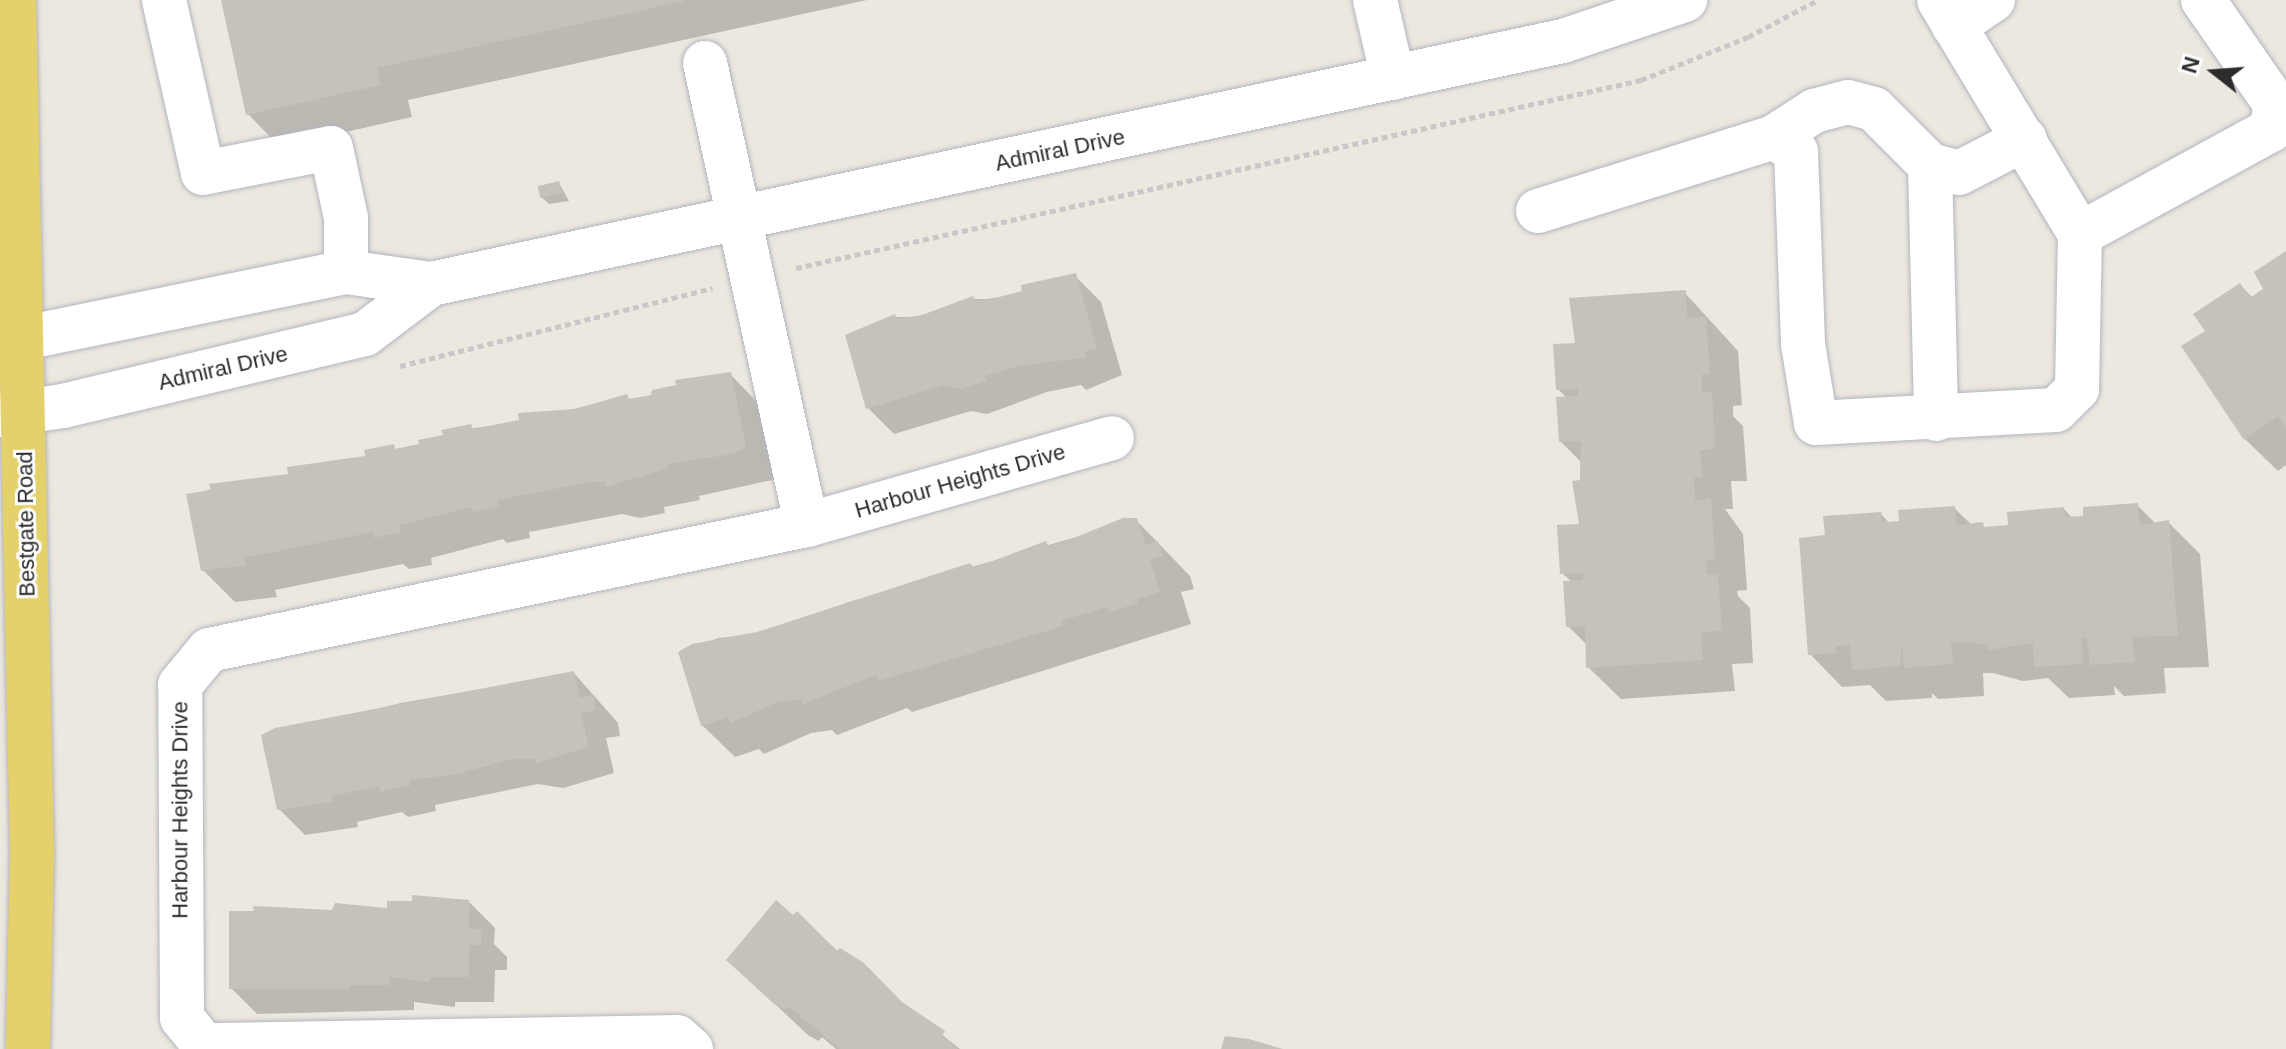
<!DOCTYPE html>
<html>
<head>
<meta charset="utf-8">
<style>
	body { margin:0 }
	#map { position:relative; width:2286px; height:1049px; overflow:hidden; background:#ece8e0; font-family:Helvetica,sans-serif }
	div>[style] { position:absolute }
	.shadow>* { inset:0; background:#0003 }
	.building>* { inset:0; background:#c5c2bb; transform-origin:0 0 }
	.path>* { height:5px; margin-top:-2.5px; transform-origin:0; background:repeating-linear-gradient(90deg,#c8c8c8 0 6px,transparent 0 10px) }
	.roads { filter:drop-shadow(0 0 2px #b3b5be) drop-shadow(0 0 2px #b3b5be) }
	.minor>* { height:44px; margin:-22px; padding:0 22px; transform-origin:22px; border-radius:22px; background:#fff }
	.major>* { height:44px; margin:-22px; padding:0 22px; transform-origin:22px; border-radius:22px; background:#e5d16c }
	span { translate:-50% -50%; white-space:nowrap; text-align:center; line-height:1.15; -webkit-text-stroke:6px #fff; paint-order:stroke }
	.street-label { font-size:22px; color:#2c2c2c }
	.north { position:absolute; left:2174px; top:32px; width:80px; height:80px; -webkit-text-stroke:6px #fff; paint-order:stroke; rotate:287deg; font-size:22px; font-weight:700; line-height:32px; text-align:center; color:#2c2c2c }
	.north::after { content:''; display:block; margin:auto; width:28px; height:36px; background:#2c2c2c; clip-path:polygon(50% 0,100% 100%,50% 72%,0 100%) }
</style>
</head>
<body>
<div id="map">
	<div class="shadow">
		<div style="clip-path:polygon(231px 0,867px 0,408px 100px,412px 117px,280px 147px,248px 114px)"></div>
		<div style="clip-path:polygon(559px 183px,569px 201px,549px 204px,540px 196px)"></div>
		<div style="clip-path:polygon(2286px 254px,2286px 465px,2278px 471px,2245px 439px,2184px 347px,2207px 332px,2240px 285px,2253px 298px,2267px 289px)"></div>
		<div style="clip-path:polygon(1075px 276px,1101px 302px,1122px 375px,1086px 390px,1081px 385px,1047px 392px,987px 414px,971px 411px,894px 434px,868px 408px,895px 317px,922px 317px,973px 299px,999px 299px)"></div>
		<div style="clip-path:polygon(1685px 293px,1738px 351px,1742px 405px,1733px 406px,1733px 416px,1743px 426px,1747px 481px,1731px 481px,1733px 509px,1725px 509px,1743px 534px,1747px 590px,1737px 591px,1738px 596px,1750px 608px,1753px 663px,1732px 664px,1735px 691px,1621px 699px,1588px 667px,1588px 646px,1568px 626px,1572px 582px,1562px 573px,1581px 525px,1582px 482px,1580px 461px,1561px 442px,1567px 398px,1558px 389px,1577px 345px)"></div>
		<div style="clip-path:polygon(730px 374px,762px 407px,777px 479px,699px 496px,700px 500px,664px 507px,665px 513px,640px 518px,622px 514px,529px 532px,530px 538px,507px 543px,503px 539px,431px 558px,432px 565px,409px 569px,403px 564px,275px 590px,277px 597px,235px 602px,203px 570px,188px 496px,238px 481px,242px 485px,367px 458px,393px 446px,398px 451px,445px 437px,444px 432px,522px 422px,627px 396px,631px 401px)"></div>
		<div style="clip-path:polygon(2137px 505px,2156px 524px,2168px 522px,2200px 554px,2209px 667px,2164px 668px,2166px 693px,2124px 696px,2114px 686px,2115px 695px,2069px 698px,2048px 678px,2023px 681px,1993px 673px,1983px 673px,1984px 696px,1938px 699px,1932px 693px,1932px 698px,1886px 701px,1870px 685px,1842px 687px,1810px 654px,1827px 537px,1881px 514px,1890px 524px,1954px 508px,1972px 525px,1987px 529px,2010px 527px,2064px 509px,2073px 519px)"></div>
		<div style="clip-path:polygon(1136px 520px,1190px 576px,1194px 589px,1181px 592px,1191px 624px,912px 712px,907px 708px,837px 735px,832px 730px,811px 733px,764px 754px,759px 749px,735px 757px,702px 725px,680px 654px,718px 638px,758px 634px,846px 603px)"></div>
		<div style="clip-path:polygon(574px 673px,618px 723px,620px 736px,606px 738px,614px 773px,563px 788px,538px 784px,435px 805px,436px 811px,408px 817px,402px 812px,357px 822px,358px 827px,305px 835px,279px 809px,264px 736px,401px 703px)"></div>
		<div style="clip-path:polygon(469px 902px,495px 928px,494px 944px,507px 957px,507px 970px,495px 970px,494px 1002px,455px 1002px,455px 1007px,414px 1002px,414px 1010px,257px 1014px,231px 988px,333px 912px)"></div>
		<div style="clip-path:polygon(797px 914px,843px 956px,960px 1049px,836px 1049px,822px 1037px,819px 1041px,809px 1036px,728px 960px)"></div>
	</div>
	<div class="building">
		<div style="clip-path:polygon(221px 0,684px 0,684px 1px,377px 68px,381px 85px,246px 115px)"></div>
		<div style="left:559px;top:181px;width:12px;height:22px;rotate:76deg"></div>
		<div style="clip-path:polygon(2286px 251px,2286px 429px,2278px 416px,2244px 440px,2181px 346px,2205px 331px,2193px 314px,2240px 283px,2250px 298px,2263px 289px,2254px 272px)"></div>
		<div style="clip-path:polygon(1076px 273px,1097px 349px,1084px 352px,1086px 357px,1020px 366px,985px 376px,987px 381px,960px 389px,944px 385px,866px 409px,845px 335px,895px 314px,896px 319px,922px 315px,973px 296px,975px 301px,999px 297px,1022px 291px,1021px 285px)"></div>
		<div style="clip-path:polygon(1686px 290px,1687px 318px,1706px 317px,1710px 374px,1702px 374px,1702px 392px,1712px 392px,1715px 449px,1700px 450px,1702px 477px,1694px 478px,1695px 500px,1711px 499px,1715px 558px,1706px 562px,1707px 575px,1718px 574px,1722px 631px,1701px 632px,1703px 660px,1586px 668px,1585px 626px,1566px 627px,1563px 581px,1583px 580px,1583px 573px,1560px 574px,1557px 525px,1579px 524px,1572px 481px,1580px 480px,1581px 441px,1559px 442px,1556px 397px,1578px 396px,1578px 389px,1556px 390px,1553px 344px,1575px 343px,1569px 298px)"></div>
		<div style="clip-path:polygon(731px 372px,746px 447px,733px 454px,668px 464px,669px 468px,606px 487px,605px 482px,589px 482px,498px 500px,499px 506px,472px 512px,472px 507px,399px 525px,401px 532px,374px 538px,373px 532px,244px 558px,246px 565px,201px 571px,186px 494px,211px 490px,209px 484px,288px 474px,287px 467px,365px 456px,364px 450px,394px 444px,395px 449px,419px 444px,418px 440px,443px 435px,441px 430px,471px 424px,473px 429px,519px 420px,518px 413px,575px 409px,627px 394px,629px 399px,651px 395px,652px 390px,676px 385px,675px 380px)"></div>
		<div style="clip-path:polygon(2138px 503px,2140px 525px,2169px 520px,2178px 636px,2132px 637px,2135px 662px,2090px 665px,2087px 638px,2081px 638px,2083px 664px,2034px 667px,2033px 643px,1988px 650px,1988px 644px,1951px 642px,1953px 664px,1904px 668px,1902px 644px,1900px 666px,1852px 670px,1850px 645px,1836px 646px,1837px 653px,1808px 655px,1799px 538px,1825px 535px,1823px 516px,1881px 512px,1882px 522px,1889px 522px,1899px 521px,1898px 510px,1955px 506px,1957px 525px,1983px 522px,1984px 527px,2008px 525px,2007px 512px,2064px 507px,2065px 517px,2083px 516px,2083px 507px)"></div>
		<div style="clip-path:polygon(1123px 518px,1137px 518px,1146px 545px,1158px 541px,1163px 556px,1150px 560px,1160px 592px,1137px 599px,1138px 603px,1109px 612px,1107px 607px,1061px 621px,1063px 626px,878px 681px,876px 675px,803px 704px,801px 699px,778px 702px,730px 723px,728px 717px,701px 726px,678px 652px,692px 644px,757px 632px,970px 563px,974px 568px,1046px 541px,1048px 546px,1069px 540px)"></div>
		<div style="clip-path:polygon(574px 671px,580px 698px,593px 695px,596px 710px,581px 713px,589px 747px,536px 763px,535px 759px,511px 759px,458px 774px,410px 780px,411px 785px,380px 792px,379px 786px,332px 796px,333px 802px,277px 810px,261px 735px,275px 728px)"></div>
		<div style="clip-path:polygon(412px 895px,469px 900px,469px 929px,482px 929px,481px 945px,469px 945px,469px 977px,430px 977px,430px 982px,389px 977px,389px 985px,350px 985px,350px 989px,229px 989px,229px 911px,254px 911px,253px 906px,332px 910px,335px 903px,387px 908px,387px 901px,412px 901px)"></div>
		<div style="clip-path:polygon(776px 900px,793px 915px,797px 911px,837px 951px,840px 948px,864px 963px,902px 1002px,945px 1031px,942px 1036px,958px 1049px,840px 1049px,789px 1007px,786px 1010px,774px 1004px,726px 960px)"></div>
		<div style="clip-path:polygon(1225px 1036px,1249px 1039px,1283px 1049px,1221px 1049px)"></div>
	</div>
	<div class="path">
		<div style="left:796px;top:268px;width:866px;rotate:-12.54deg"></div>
		<div style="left:1641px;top:80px;width:115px;rotate:-21.9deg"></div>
		<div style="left:1748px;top:37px;width:79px;rotate:-27.9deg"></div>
		<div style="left:400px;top:366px;width:322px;rotate:-14deg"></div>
	</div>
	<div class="roads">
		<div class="minor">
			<div style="left:164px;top:0;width:177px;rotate:77.3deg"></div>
			<div style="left:203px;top:173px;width:130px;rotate:-11.1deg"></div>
			<div style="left:331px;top:148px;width:72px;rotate:77.9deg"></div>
			<div style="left:346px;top:218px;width:54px;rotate:90deg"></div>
			<div style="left:1375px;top:0;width:80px;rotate:77deg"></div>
			<div style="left:1954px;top:26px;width:47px;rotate:-33.7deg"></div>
			<div style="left:705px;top:63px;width:473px;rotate:77.6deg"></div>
			<div style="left:1774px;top:137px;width:48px;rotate:-33deg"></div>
			<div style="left:1814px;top:111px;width:35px;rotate:-15deg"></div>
			<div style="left:1848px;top:102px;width:27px;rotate:15deg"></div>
			<div style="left:1874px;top:109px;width:79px;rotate:45deg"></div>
			<div style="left:1930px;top:165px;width:30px;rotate:15deg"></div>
			<div style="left:1959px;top:173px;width:74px;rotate:-27.3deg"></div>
			<div style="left:1930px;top:165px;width:254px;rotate:88.6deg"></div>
			<div style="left:1538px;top:211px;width:247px;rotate:-17.4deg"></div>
			<div style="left:1774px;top:137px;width:27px;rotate:34deg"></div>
			<div style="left:1796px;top:152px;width:192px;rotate:87.9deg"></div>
			<div style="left:1803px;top:344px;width:80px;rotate:80.7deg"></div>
			<div style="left:1816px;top:423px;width:240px;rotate:-3.1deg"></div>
			<div style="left:2056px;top:410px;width:30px;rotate:-45deg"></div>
			<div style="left:2077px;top:389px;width:155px;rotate:-88.9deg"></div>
			<div style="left:2080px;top:234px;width:273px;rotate:-121.1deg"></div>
			<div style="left:2080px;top:234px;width:217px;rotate:-28.6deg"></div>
			<div style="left:2271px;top:130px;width:25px;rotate:-79deg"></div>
			<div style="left:2276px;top:105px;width:128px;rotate:-124.8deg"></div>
			<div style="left:0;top:343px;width:353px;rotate:-11.6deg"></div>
			<div style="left:346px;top:272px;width:86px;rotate:8deg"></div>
			<div style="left:431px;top:284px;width:1158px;rotate:-12.12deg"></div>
			<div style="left:1563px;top:41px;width:129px;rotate:-18.6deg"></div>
			<div style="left:0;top:415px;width:64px;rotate:-8.1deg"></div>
			<div style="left:63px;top:406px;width:310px;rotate:-13.4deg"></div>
			<div style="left:365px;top:334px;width:83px;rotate:-37.1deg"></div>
			<div style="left:691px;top:1049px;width:18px;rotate:-139deg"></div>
			<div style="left:677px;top:1037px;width:473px;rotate:179deg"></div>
			<div style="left:204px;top:1045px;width:35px;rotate:-129deg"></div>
			<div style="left:182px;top:1018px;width:333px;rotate:-90.3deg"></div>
			<div style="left:180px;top:685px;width:45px;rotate:-50.4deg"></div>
			<div style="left:209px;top:650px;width:611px;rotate:-11.81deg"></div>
			<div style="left:807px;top:525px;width:317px;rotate:-15.9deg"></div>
		</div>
		<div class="major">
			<div style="left:14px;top:0;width:852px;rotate:88.79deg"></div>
			<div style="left:32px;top:852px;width:197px;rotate:91.2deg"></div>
		</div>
	</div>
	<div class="street-label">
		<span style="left:1060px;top:150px;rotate:-12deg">Admiral Drive</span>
		<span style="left:223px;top:368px;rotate:-13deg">Admiral Drive</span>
		<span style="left:960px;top:481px;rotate:-16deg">Harbour Heights Drive</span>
		<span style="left:26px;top:524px;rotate:-91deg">Bestgate Road</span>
		<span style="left:180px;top:810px;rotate:-90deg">Harbour Heights Drive</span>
	</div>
	<div class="north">N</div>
</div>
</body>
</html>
